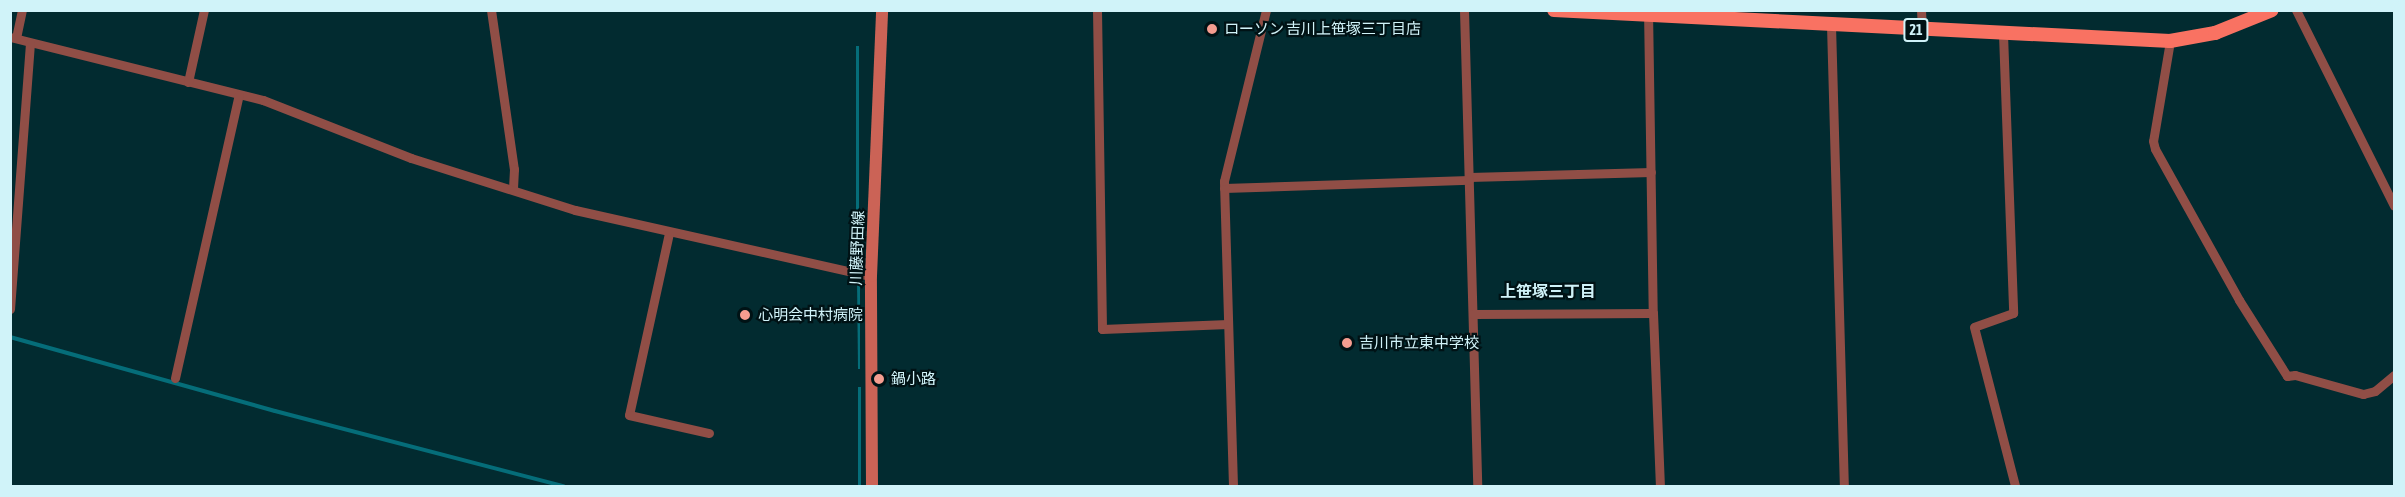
<!DOCTYPE html>
<html>
<head>
<meta charset="utf-8">
<style>
	body { margin:0 }
	#map { position:relative; width:2405px; height:497px; overflow:hidden; background:#022b30; font-family:"Asap Condensed","Noto Sans JP",sans-serif }
	div>[style] { position:absolute }
	.water>* { inset:0; background:#056d79; transform-origin:0 0 }
	.stream>* { height:4px; margin:-2px; padding:0 2px; transform-origin:2px; border-radius:2px; background:#056d79 }
	.street>* { height:9px; margin:-4.5px; padding:0 4.5px; transform-origin:4.5px; border-radius:4.5px; background:#904e46 }
	.secondary>* { height:12px; margin:-6px; padding:0 6px; transform-origin:6px; border-radius:6px; background:#cb6356 }
	.primary>* { height:14px; margin:-7px; padding:0 7px; transform-origin:7px; border-radius:7px; background:#f97262 }
	.dots>* { width:16px; height:16px; translate:-50% -50%; box-sizing:border-box; border:3px solid #001215; border-radius:50% }
	span { translate:-50% -50%; white-space:nowrap; text-align:center; line-height:1.15; -webkit-text-stroke:4.5px #001215; paint-order:stroke }
	.shield-label span { padding:2px 4px; background:#001215; border:2px solid; border-radius:4px; -webkit-text-stroke-width:0 }
	.shield-label { font-size:14px; color:#d0f3f9; font-weight:700 }
	.poi-label { font-size:15px; color:#d0f3f9 }
	.left { translate:0 -50%; text-align:left }
	.street-label { font-size:15px; color:#d0f3f9 }
	.neighbourhood-label { font-size:16px; color:#d0f3f9; font-weight:700 }
	.frame { position:absolute; inset:0; border:12px solid #d0f3f9; pointer-events:none }
</style>
</head>
<body>
<div id="map">
	<div class="water">
		<div style="left:856px;top:46px;width:3px;height:200px"></div>
		<div style="clip-path:polygon(857px 278px,860px 279px,860px 369px,858px 369px)"></div>
		<div style="left:858px;top:387px;width:3px;height:99px"></div>
	</div>
	<div class="stream">
		<div style="left:10px;top:337px;width:275px;rotate:15.6deg"></div>
		<div style="left:275px;top:411px;width:298px;rotate:14.6deg"></div>
	</div>
	<div class="street">
		<div style="left:491px;top:10px;width:161px;rotate:81.8deg"></div>
		<div style="left:514px;top:169px;width:20px;rotate:93deg"></div>
		<div style="left:1097px;top:10px;width:319px;rotate:89.1deg"></div>
		<div style="left:1102px;top:329px;width:126px;rotate:-2.3deg"></div>
		<div style="left:1464px;top:10px;width:476px;rotate:88.4deg"></div>
		<div style="left:1648px;top:10px;width:303px;rotate:89.1deg"></div>
		<div style="left:1653px;top:313px;width:173px;rotate:87.7deg"></div>
		<div style="left:1921px;top:10px;width:20px;rotate:87deg"></div>
		<div style="left:2296px;top:10px;width:219px;rotate:63.4deg"></div>
		<div style="left:1831px;top:25px;width:461px;rotate:88.4deg"></div>
		<div style="left:2003px;top:34px;width:279px;rotate:87.9deg"></div>
		<div style="left:2013px;top:313px;width:41px;rotate:160.3deg"></div>
		<div style="left:1974px;top:327px;width:164px;rotate:75.5deg"></div>
		<div style="left:10px;top:37px;width:261px;rotate:14deg"></div>
		<div style="left:263px;top:100px;width:159px;rotate:21.4deg"></div>
		<div style="left:411px;top:158px;width:172px;rotate:17.6deg"></div>
		<div style="left:575px;top:210px;width:303px;rotate:12.6deg"></div>
		<div style="left:16px;top:38px;width:29px;rotate:-78deg"></div>
		<div style="left:2170px;top:41px;width:101px;rotate:99.6deg"></div>
		<div style="left:2153px;top:141px;width:8px;rotate:76deg"></div>
		<div style="left:2155px;top:149px;width:173px;rotate:60.9deg"></div>
		<div style="left:2239px;top:300px;width:90px;rotate:57.7deg"></div>
		<div style="left:2287px;top:376px;width:8px;rotate:-7deg"></div>
		<div style="left:2295px;top:375px;width:71px;rotate:15.6deg"></div>
		<div style="left:2363px;top:394px;width:12px;rotate:-14deg"></div>
		<div style="left:2375px;top:391px;width:25px;rotate:-40deg"></div>
		<div style="left:188px;top:82px;width:74px;rotate:-77.5deg"></div>
		<div style="left:1469px;top:177px;width:182px;rotate:-1.6deg"></div>
		<div style="left:1224px;top:188px;width:245px;rotate:-1.9deg"></div>
		<div style="left:669px;top:233px;width:186px;rotate:102.4deg"></div>
		<div style="left:629px;top:415px;width:82px;rotate:12.7deg"></div>
		<div style="left:10px;top:309px;width:267px;rotate:-85.7deg"></div>
		<div style="left:1473px;top:314px;width:180px;rotate:-0.3deg"></div>
		<div style="left:175px;top:378px;width:290px;rotate:-77.3deg"></div>
		<div style="left:1233px;top:486px;width:305px;rotate:-91.7deg"></div>
		<div style="left:1224px;top:181px;width:176px;rotate:-76.2deg"></div>
	</div>
	<div class="secondary">
		<div style="left:872px;top:486px;width:210px;rotate:-90.3deg"></div>
		<div style="left:871px;top:276px;width:266px;rotate:-87.6deg"></div>
	</div>
	<div class="primary">
		<div style="left:1554px;top:10px;width:617px;rotate:2.88deg"></div>
		<div style="left:2170px;top:41px;width:46px;rotate:-10.1deg"></div>
		<div style="left:2215px;top:33px;width:61px;rotate:-22deg"></div>
	</div>
	<div class="dots">
		<div style="left:1212px;top:29px;background:#f59d90"></div>
		<div style="left:745px;top:315px;background:#f59d90"></div>
		<div style="left:1347px;top:343px;background:#f59d90"></div>
		<div style="left:879px;top:379px;background:#f59d90"></div>
	</div>
	<div class="shield-label">
		<span style="left:1916px;top:30px">21</span>
	</div>
	<div class="poi-label">
		<span class="left" style="left:1224px;top:29px">ローソン 吉川上笹塚三丁目店</span>
		<span class="left" style="left:758px;top:315px">心明会中村病院</span>
		<span class="left" style="left:1359px;top:343px">吉川市立東中学校</span>
		<span class="left" style="left:891px;top:379px">鍋小路</span>
	</div>
	<div class="street-label">
		<span style="left:857px;top:248px;rotate:-88deg">川藤野田線</span>
	</div>
	<div class="neighbourhood-label">
		<span style="left:1548px;top:291px">上笹塚三丁目</span>
	</div>
	<div class="frame"></div>
</div>
</body>
</html>
